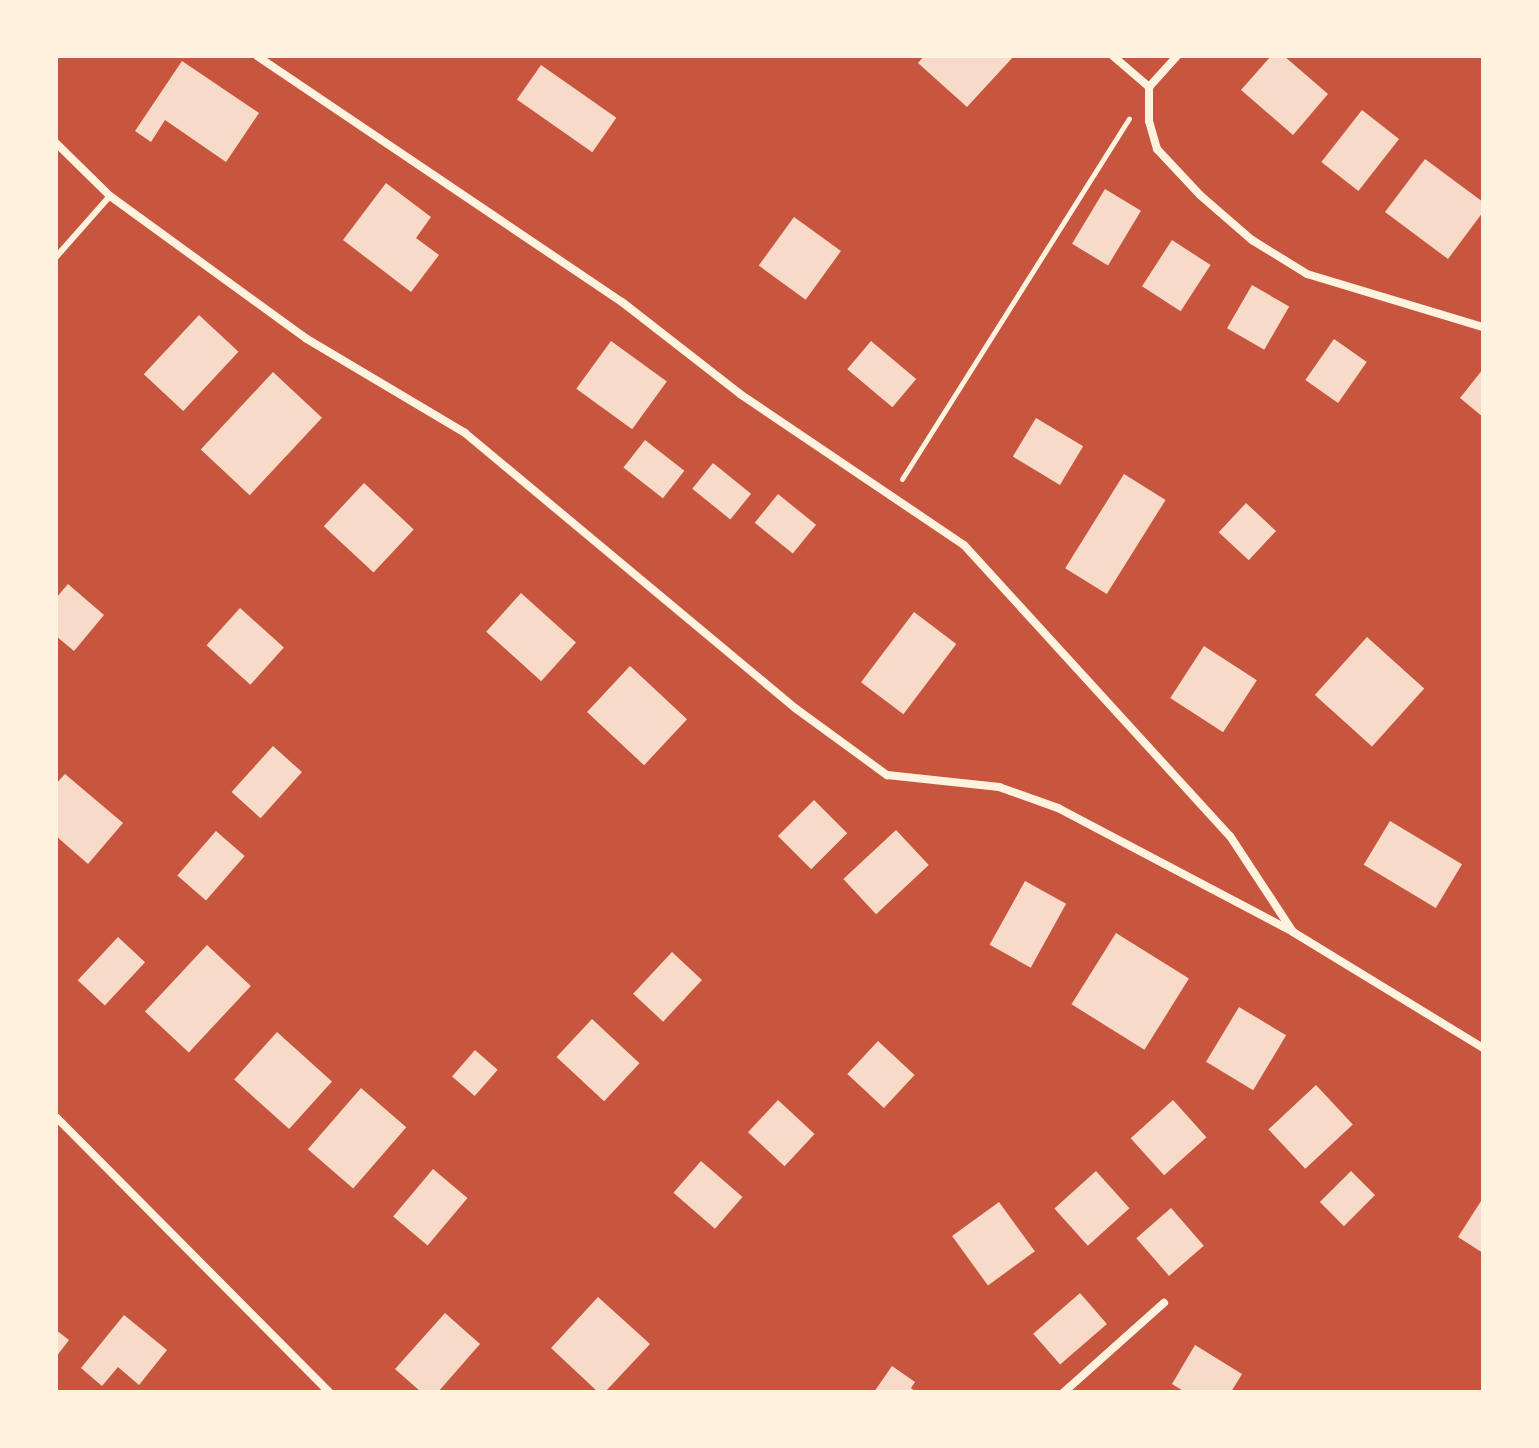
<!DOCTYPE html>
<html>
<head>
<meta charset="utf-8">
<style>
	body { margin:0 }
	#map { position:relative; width:1539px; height:1448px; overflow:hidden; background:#c8553d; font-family:"Sofia Sans Condensed",sans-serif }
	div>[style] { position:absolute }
	.building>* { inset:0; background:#f7dbc8; transform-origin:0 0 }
	.path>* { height:5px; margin:-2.5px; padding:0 2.5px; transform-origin:2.5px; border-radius:2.5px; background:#fff3e0 }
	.service>* { height:6px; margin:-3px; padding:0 3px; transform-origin:3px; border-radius:3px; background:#fff3e0 }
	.minor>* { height:8px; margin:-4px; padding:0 4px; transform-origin:4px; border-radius:4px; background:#fff3e0 }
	span { translate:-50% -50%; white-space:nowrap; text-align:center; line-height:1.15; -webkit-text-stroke:8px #fff3e0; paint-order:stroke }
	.frame { position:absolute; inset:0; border:58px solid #fff3e0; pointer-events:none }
</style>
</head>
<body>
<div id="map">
	<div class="building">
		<div style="clip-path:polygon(924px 56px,1014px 56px,967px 107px,918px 63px)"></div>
		<div style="clip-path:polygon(1271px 56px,1284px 56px,1328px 94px,1293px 135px,1241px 90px)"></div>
		<div style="clip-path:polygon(182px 61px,259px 113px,226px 162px,165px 120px,151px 142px,135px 131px)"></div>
		<div style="left:541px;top:65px;width:92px;height:42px;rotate:35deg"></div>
		<div style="left:1362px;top:110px;width:47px;height:66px;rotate:38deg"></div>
		<div style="clip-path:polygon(1425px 159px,1483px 202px,1483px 212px,1448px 259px,1385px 212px)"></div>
		<div style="clip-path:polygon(386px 183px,431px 217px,416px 238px,439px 255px,411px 292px,343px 240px)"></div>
		<div style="left:1105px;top:189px;width:42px;height:64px;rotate:31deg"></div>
		<div style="left:794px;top:217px;width:58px;height:60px;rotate:36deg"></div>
		<div style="left:1172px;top:240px;width:46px;height:55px;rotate:33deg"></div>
		<div style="left:1252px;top:285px;width:43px;height:50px;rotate:30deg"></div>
		<div style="left:199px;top:315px;width:54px;height:81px;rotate:43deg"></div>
		<div style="left:1334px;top:339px;width:40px;height:50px;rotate:35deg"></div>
		<div style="left:611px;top:341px;width:69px;height:59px;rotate:36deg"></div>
		<div style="left:871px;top:341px;width:59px;height:37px;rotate:40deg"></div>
		<div style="clip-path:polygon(1483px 369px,1483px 417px,1460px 398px)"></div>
		<div style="left:273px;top:372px;width:67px;height:106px;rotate:43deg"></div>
		<div style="left:1036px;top:418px;width:55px;height:45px;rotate:31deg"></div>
		<div style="left:645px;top:440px;width:50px;height:35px;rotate:38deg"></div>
		<div style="left:713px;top:463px;width:49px;height:33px;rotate:39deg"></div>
		<div style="left:1124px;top:474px;width:49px;height:111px;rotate:32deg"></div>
		<div style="left:364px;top:483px;width:68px;height:59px;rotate:43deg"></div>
		<div style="left:778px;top:494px;width:49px;height:37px;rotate:39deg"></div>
		<div style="left:1246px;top:503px;width:41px;height:40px;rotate:43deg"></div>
		<div style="clip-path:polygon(68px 584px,104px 615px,74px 651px,56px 636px,56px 598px)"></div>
		<div style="left:521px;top:593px;width:74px;height:52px;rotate:42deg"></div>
		<div style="left:240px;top:608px;width:59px;height:50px;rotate:42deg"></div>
		<div style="left:914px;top:612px;width:53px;height:88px;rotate:37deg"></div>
		<div style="left:1367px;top:637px;width:77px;height:78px;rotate:42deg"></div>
		<div style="left:1204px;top:646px;width:63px;height:62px;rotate:33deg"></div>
		<div style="left:630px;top:666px;width:78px;height:63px;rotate:43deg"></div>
		<div style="left:273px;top:746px;width:39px;height:62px;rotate:42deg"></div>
		<div style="clip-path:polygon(65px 774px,123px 823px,88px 864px,56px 836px,56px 784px)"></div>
		<div style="left:814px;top:800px;width:47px;height:51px;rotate:45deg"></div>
		<div style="left:1390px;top:821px;width:84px;height:51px;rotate:31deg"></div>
		<div style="left:896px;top:830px;width:48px;height:72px;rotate:47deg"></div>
		<div style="left:216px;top:831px;width:38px;height:59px;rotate:41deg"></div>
		<div style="left:1025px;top:881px;width:47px;height:73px;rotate:29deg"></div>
		<div style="left:1116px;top:933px;width:86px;height:84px;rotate:32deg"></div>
		<div style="left:118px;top:937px;width:37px;height:59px;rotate:43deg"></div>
		<div style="left:207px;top:945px;width:60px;height:91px;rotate:43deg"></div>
		<div style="left:672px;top:952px;width:41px;height:57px;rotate:43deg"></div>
		<div style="left:1239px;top:1007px;width:55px;height:64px;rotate:31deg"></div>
		<div style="left:592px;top:1019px;width:65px;height:52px;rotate:43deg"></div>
		<div style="left:277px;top:1032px;width:74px;height:64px;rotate:42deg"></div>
		<div style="left:878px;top:1041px;width:50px;height:45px;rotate:43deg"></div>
		<div style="left:475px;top:1050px;width:30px;height:35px;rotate:41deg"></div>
		<div style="left:1316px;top:1085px;width:54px;height:65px;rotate:47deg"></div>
		<div style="left:361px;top:1088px;width:60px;height:81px;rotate:41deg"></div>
		<div style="left:778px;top:1100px;width:50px;height:44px;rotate:43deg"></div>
		<div style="left:1173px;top:1100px;width:50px;height:57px;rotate:48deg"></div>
		<div style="left:701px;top:1161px;width:55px;height:42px;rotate:41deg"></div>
		<div style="left:433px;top:1169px;width:45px;height:62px;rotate:40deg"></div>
		<div style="left:1096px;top:1171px;width:50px;height:56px;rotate:48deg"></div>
		<div style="left:1351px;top:1171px;width:34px;height:44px;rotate:45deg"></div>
		<div style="clip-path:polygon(1483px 1198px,1483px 1253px,1458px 1237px)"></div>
		<div style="left:999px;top:1202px;width:61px;height:58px;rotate:54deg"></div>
		<div style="left:1171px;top:1208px;width:50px;height:46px;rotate:49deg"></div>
		<div style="left:1080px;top:1293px;width:41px;height:62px;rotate:49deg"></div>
		<div style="clip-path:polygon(598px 1297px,650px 1344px,605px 1392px,598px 1392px,551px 1348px)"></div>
		<div style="clip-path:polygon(445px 1313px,480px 1344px,438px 1392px,421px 1392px,395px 1369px)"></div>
		<div style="clip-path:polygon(124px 1315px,167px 1350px,139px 1385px,118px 1367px,102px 1386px,81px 1368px)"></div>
		<div style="clip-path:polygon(56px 1330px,69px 1340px,56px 1357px)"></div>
		<div style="clip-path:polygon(1195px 1345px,1242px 1374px,1231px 1392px,1185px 1392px,1172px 1384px)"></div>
		<div style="clip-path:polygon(892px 1366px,915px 1382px,911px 1388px,916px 1392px,874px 1392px)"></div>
	</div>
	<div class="path">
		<div style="left:902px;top:479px;width:426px;rotate:-57.8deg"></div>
	</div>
	<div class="service">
		<div style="left:56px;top:257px;width:81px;rotate:-48.5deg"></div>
	</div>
	<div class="minor">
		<div style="left:257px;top:56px;width:440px;rotate:34deg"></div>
		<div style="left:622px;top:302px;width:150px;rotate:37.9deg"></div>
		<div style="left:740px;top:394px;width:270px;rotate:34deg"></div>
		<div style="left:964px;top:545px;width:394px;rotate:47.6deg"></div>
		<div style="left:1230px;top:836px;width:115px;rotate:56.7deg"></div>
		<div style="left:1293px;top:932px;width:223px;rotate:31.4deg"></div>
		<div style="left:1113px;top:56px;width:48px;rotate:40.7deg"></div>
		<div style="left:1149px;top:87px;width:34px;rotate:90deg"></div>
		<div style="left:1149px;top:121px;width:29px;rotate:74deg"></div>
		<div style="left:1157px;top:149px;width:63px;rotate:46.9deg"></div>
		<div style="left:1200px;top:195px;width:69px;rotate:40.9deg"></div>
		<div style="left:1252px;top:240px;width:65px;rotate:31.7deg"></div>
		<div style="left:1307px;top:274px;width:184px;rotate:16.8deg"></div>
		<div style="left:1149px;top:87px;width:42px;rotate:-47.9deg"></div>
		<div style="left:56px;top:143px;width:76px;rotate:44.5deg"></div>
		<div style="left:110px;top:196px;width:243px;rotate:36deg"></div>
		<div style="left:307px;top:339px;width:184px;rotate:30.7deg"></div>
		<div style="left:465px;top:433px;width:430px;rotate:39.8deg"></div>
		<div style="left:795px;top:708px;width:114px;rotate:36.1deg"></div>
		<div style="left:887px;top:775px;width:113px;rotate:6.1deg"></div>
		<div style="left:999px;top:787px;width:63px;rotate:19.6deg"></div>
		<div style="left:1058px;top:808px;width:266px;rotate:27.8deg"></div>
		<div style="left:56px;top:1117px;width:387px;rotate:45.2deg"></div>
		<div style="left:1064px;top:1392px;width:134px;rotate:-41.7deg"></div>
	</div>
	<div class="frame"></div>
</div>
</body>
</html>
